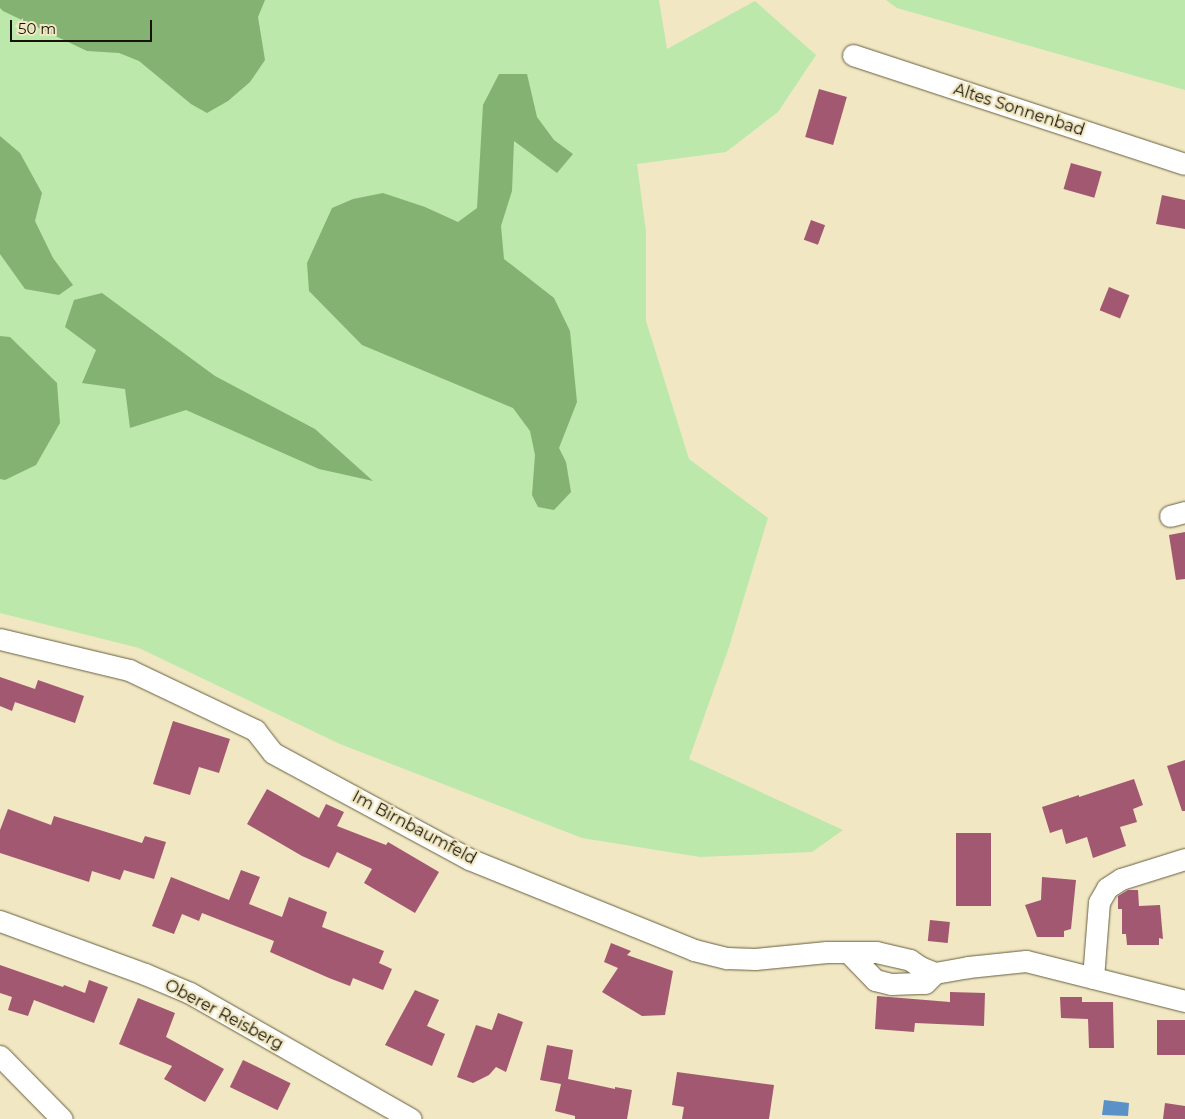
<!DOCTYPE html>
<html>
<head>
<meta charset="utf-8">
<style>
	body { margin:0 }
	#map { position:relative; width:1185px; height:1119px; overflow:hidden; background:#f1e7c3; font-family:Montserrat,sans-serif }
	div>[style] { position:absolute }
	.green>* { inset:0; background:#bce8ab }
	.forest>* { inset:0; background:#84b272 }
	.water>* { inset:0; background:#5b91c9 }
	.building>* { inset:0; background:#a35871; transform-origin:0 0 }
	.roads { filter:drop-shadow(0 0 1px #685f3f) drop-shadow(0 0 1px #685f3f) }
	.minor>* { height:21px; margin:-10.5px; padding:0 10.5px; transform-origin:10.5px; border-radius:10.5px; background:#fff }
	span { translate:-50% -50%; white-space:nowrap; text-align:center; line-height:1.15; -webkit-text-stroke:4.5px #f1e7c3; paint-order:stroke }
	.street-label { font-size:16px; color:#161306 }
	.scale { position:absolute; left:10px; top:20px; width:142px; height:22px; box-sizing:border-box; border:2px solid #161306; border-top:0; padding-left:6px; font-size:15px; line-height:18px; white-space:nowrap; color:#161306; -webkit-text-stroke:4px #f1e7c3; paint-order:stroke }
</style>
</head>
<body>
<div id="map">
	<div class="green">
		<div style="clip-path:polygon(0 0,659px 0,667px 49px,755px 1px,816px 55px,778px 112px,726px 152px,637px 164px,646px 232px,646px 321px,689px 459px,768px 518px,729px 647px,689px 759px,843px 830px,812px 852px,700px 857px,582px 838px,340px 744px,139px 648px,0 613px)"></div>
		<div style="clip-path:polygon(886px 0,1185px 0,1185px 90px,897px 8px)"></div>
	</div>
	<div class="forest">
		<div style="clip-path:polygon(0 0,265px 0,258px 17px,265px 60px,250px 82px,228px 101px,207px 113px,191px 104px,139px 61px,119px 53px,87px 51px,3px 11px,0 8px)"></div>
		<div style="clip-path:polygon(499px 74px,527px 74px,537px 117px,554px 140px,573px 154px,557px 173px,514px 141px,512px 191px,501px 226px,504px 259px,554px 298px,570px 331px,577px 402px,559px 448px,566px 462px,571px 492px,554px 510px,538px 507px,532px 495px,535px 455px,530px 431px,513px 408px,362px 345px,309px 291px,307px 263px,332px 208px,353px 199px,383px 193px,425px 207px,458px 222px,477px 208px,483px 105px)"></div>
		<div style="clip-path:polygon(0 136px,20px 153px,42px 193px,35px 221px,53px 258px,73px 285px,59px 295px,25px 289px,0 254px)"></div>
		<div style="clip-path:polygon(102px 293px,215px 376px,315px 429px,373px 481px,319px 469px,186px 410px,130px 428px,125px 389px,82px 383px,96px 350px,65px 327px,74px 300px)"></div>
		<div style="clip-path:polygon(0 336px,10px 337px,57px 383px,60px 423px,36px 465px,5px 480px,0 479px)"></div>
	</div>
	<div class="water">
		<div style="clip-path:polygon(1104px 1100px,1129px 1103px,1128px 1116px,1102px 1115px)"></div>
	</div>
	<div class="building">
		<div style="left:819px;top:89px;width:29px;height:50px;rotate:16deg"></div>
		<div style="left:1071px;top:163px;width:32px;height:27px;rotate:16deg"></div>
		<div style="clip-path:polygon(1162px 195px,1185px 200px,1185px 229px,1156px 224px)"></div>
		<div style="left:811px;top:220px;width:15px;height:21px;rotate:20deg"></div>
		<div style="left:1109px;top:287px;width:22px;height:25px;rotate:22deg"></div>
		<div style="clip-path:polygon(1185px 532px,1185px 579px,1176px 580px,1169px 535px)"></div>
		<div style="clip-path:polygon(0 677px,35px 689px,38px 680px,84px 696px,75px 723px,15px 702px,12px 711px,0 706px)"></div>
		<div style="clip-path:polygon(173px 721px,230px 739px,219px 773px,199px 767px,190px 795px,153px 784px)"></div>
		<div style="clip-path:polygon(1185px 760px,1185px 811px,1182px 811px,1167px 766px)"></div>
		<div style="clip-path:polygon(1134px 779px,1143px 805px,1133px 809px,1137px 822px,1120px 827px,1126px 846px,1093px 858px,1087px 837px,1066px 844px,1062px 829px,1050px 833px,1042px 807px,1079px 795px,1079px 797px)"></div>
		<div style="clip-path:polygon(267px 789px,319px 818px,326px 804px,344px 812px,337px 826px,386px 845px,388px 842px,439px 872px,415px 913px,364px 883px,372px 869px,337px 852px,329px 868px,302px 856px,247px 824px)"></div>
		<div style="clip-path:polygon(8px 809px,51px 825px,54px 816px,142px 843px,145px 836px,166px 842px,154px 879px,124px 870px,120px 880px,92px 871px,89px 882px,0 853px,0 830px)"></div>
		<div style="left:956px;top:833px;width:35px;height:73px"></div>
		<div style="clip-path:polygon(241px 870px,260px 877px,249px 904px,282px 917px,289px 897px,327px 912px,322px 927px,384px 951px,379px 963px,392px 969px,383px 990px,353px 978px,350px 986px,329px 978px,270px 952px,274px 941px,202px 913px,199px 921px,182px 914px,174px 934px,152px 926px,171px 877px,229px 900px)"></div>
		<div style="clip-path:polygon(1042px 877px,1076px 880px,1071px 929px,1064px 931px,1064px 937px,1037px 937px,1025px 905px,1041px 900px)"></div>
		<div style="clip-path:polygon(1128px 890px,1138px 890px,1139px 906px,1160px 905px,1163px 939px,1159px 938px,1159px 945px,1127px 945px,1126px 934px,1122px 934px,1122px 909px,1118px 909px,1118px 896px)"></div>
		<div style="left:930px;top:920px;width:20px;height:21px;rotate:6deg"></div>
		<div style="clip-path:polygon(611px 943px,631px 951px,627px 955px,673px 971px,665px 1015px,642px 1016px,602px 992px,618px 968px,604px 962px)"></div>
		<div style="clip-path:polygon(0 965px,63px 987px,64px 985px,85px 993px,89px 980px,108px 987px,94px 1023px,34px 1000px,28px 1016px,8px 1010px,12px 997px,0 993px)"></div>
		<div style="clip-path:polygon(415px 990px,439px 1000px,427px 1026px,445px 1034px,432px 1066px,385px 1045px)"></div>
		<div style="clip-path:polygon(950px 992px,985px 993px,984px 1026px,915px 1023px,914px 1032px,875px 1029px,877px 996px,950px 1002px)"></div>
		<div style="clip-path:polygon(1060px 997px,1082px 997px,1082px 1002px,1113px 1002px,1114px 1048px,1089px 1048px,1088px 1019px,1061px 1018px)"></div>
		<div style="clip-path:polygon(138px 998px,175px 1013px,166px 1037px,224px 1069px,205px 1102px,164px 1079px,172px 1066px,119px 1044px)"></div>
		<div style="clip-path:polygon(498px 1013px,523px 1022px,506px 1072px,496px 1067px,489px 1075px,473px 1083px,457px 1077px,476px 1025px,492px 1030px)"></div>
		<div style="left:1157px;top:1020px;width:28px;height:35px"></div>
		<div style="clip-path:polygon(547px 1045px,573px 1050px,568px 1079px,615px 1089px,615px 1087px,632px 1090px,627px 1119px,575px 1119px,575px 1116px,555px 1111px,561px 1084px,540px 1080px)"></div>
		<div style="left:243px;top:1060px;width:53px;height:30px;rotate:26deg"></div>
		<div style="clip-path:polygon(677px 1072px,774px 1085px,769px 1119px,682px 1119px,684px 1107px,672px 1105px)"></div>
		<div style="clip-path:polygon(1165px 1103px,1185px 1106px,1185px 1119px,1163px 1119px)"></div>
	</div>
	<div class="roads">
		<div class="minor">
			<div style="left:853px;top:55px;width:349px;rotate:18.2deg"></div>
			<div style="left:1170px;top:516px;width:16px;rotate:-15deg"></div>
			<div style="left:0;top:639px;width:133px;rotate:13.5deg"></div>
			<div style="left:129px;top:670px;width:140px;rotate:25.5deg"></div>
			<div style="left:255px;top:730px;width:29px;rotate:52deg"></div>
			<div style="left:273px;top:753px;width:223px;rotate:28.4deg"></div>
			<div style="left:469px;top:859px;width:243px;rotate:22deg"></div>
			<div style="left:694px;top:950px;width:34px;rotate:14deg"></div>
			<div style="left:727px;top:958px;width:28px;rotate:2deg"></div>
			<div style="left:755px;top:959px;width:72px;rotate:-5.6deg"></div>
			<div style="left:827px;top:952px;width:49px"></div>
			<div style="left:876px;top:952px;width:35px;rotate:13deg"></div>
			<div style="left:910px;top:960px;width:12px;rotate:35deg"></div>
			<div style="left:920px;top:967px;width:16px;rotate:22deg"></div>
			<div style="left:935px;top:973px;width:34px;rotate:-10deg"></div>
			<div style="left:968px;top:967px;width:58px;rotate:-5.9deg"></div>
			<div style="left:1026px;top:961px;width:164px;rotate:14.1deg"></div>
			<div style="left:0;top:921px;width:154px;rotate:20.1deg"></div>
			<div style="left:145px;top:974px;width:49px;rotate:22.9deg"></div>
			<div style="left:190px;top:993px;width:254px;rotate:29.7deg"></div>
			<div style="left:848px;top:952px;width:39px;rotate:46deg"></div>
			<div style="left:875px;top:980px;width:16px;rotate:14deg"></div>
			<div style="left:891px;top:984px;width:34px;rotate:-2deg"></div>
			<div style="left:925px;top:983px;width:14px;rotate:-45deg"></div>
			<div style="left:1093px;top:978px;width:76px;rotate:-85.5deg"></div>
			<div style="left:1099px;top:902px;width:16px;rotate:-60deg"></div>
			<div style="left:1107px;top:888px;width:17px;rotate:-33deg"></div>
			<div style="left:1121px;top:879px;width:67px;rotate:-17.4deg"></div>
			<div style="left:0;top:1056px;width:88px;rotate:45.5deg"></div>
		</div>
	</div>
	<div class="street-label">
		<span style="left:1019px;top:110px;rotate:18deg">Altes Sonnenbad</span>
		<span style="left:414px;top:828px;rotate:28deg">Im Birnbaumfeld</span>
		<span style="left:224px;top:1015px;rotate:28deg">Oberer Reisberg</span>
	</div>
	<div class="scale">50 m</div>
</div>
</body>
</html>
